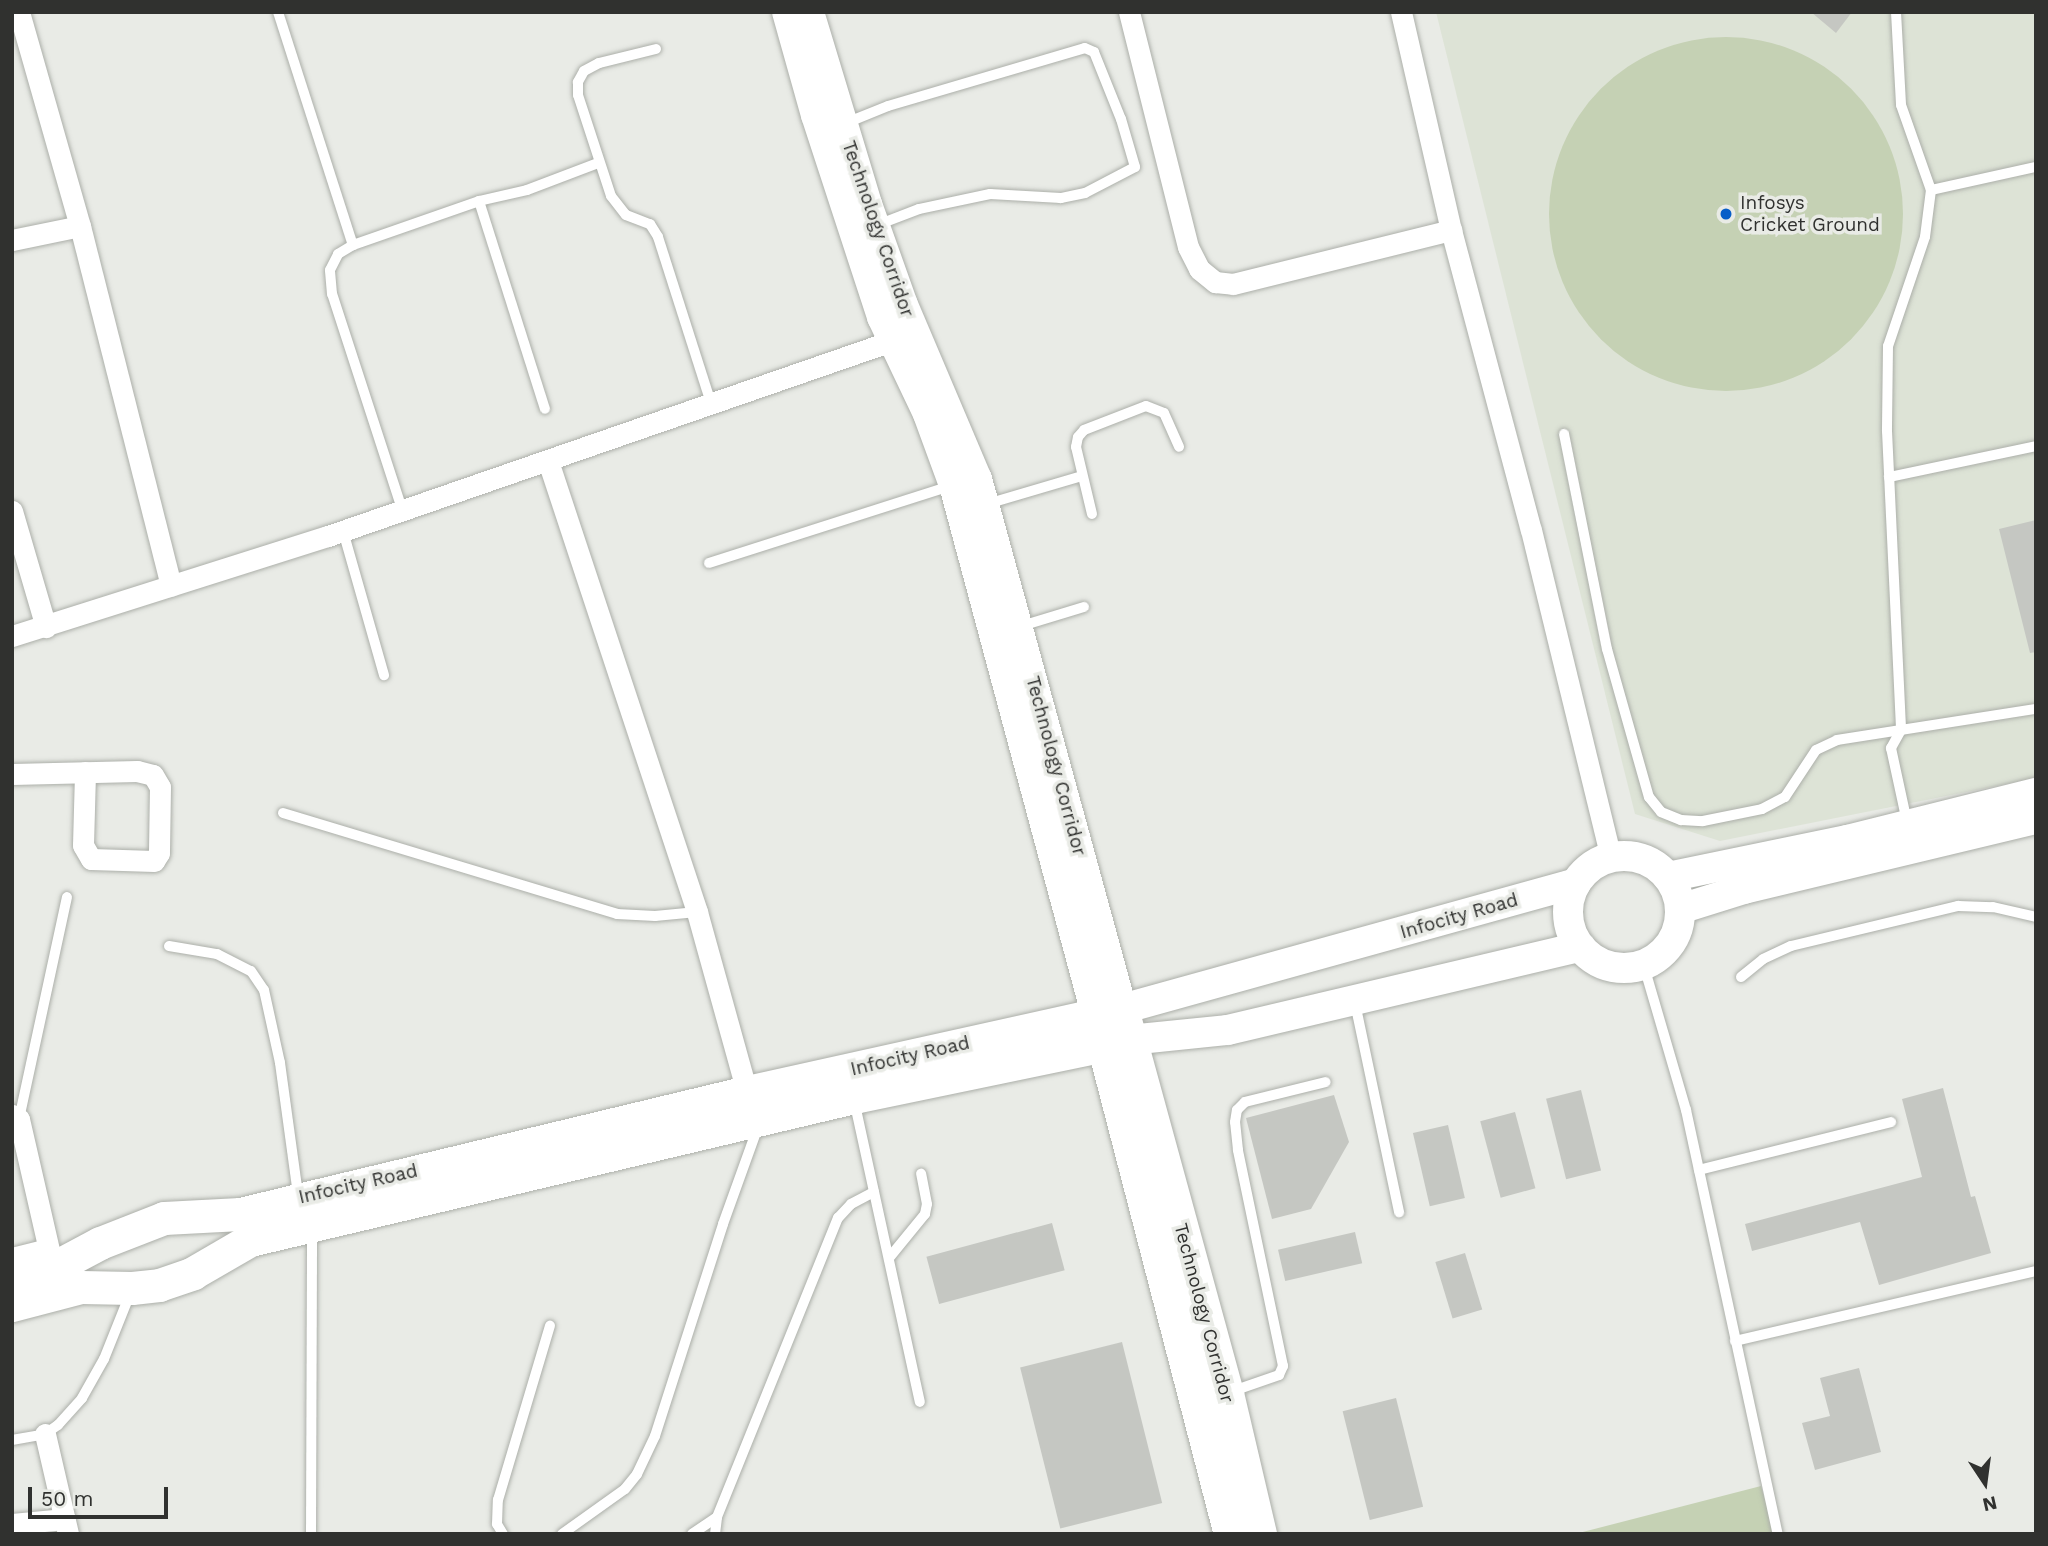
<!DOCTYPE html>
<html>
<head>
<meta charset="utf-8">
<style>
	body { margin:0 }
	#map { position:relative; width:2048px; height:1546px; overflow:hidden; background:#e9ebe6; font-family:"Work Sans",sans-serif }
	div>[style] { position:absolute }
	.built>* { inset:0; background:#dde3d6 }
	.green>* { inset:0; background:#c5d1b4 }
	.round { border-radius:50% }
	.building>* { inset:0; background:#c5c7c2; transform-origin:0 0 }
	.roads { filter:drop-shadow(0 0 2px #acafa9) drop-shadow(0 0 2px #acafa9) }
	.lane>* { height:10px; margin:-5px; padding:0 5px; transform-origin:5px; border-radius:5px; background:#fff }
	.street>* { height:21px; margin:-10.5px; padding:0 10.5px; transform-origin:10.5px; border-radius:10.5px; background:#fff }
	.secondary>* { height:30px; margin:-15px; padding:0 15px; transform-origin:15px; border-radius:15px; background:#fff }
	.secondary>.ring { margin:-15px; padding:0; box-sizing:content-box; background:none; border:30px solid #fff; border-radius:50% }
	.primary>* { height:33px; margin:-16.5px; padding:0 16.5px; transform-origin:16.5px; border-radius:16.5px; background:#fff }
	.dots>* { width:19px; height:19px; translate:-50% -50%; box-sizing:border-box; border:4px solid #e9ebe6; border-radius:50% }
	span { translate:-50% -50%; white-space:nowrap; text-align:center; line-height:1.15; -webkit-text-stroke:7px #e9ebe6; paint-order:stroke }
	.poi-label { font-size:19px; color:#30312f }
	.left { translate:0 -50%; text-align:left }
	.street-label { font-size:19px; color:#30312f }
	.frame { position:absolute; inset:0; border:14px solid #30312f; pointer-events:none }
	.north { position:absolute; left:1950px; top:1448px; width:70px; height:70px; -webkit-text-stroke:5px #e9ebe6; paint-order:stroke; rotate:167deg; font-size:19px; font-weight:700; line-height:28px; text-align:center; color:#30312f }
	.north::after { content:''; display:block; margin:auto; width:24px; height:32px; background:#30312f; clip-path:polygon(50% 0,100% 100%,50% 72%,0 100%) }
	.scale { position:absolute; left:28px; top:1487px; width:140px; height:32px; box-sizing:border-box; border:4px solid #30312f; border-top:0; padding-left:9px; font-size:21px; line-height:24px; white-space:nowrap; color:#30312f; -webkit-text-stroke:5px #e9ebe6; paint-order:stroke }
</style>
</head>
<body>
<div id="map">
	<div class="built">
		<div style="clip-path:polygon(1436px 12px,2036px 12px,2036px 778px,1720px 841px,1635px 814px)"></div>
	</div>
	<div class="green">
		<div class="round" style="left:1549px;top:37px;width:354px;height:354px"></div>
		<div style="clip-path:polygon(1761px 1486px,1775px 1534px,1575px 1534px)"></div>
	</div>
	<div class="building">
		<div style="clip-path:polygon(1811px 12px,1852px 12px,1836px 33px)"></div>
		<div style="clip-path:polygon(2036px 520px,2036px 652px,2030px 653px,1999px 529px)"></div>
		<div style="clip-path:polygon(1943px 1088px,1971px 1197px,1975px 1196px,1991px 1253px,1879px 1285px,1860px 1222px,1752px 1251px,1745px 1224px,1922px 1177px,1902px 1099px)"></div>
		<div style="left:1581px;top:1090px;width:83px;height:36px;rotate:76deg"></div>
		<div style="clip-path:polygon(1334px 1095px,1349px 1142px,1311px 1209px,1272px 1219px,1246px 1118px)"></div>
		<div style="left:1515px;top:1112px;width:79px;height:36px;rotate:75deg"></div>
		<div style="left:1448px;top:1125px;width:75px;height:36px;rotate:77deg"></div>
		<div style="left:1052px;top:1223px;width:49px;height:130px;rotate:75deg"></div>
		<div style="left:1355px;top:1232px;width:32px;height:79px;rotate:77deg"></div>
		<div style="left:1465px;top:1253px;width:59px;height:31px;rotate:73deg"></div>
		<div style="left:1122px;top:1342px;width:166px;height:105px;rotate:76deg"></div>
		<div style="clip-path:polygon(1859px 1368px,1881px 1452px,1815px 1470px,1802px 1423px,1830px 1416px,1820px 1378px)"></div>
		<div style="left:1396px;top:1398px;width:112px;height:55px;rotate:76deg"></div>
	</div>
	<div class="roads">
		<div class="lane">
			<div style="left:278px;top:12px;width:245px;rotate:72.2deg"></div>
			<div style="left:1896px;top:12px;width:93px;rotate:86.9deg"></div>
			<div style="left:1901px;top:105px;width:90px;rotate:70.6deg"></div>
			<div style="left:1931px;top:190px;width:47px;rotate:97.3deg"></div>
			<div style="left:1925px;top:237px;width:115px;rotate:108.7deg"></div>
			<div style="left:1888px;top:346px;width:85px;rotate:90.7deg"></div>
			<div style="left:1887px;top:431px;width:299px;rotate:87.3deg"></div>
			<div style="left:1901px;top:730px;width:21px;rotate:119deg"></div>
			<div style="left:1891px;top:748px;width:76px;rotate:77.8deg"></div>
			<div style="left:656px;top:49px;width:59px;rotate:166.2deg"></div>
			<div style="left:599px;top:63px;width:17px;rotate:152deg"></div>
			<div style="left:584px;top:71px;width:13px;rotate:119deg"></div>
			<div style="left:578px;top:82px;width:13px;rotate:90deg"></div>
			<div style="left:578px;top:95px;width:106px;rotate:71.9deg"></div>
			<div style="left:611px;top:196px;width:24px;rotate:52deg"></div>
			<div style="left:626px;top:215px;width:26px;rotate:21deg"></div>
			<div style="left:650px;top:224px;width:15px;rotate:58deg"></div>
			<div style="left:658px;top:237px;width:174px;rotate:72.3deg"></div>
			<div style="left:846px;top:123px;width:45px;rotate:-22deg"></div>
			<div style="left:888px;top:106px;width:205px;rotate:-16.4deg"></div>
			<div style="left:1085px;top:48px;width:10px;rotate:24deg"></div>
			<div style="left:1094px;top:52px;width:72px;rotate:68.1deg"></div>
			<div style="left:1121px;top:119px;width:50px;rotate:73.7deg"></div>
			<div style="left:1135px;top:167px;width:56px;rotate:152.5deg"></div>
			<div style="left:1085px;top:193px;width:25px;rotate:168deg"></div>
			<div style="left:1061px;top:198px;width:71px;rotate:-176.8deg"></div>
			<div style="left:990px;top:194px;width:73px;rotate:168.1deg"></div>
			<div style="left:919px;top:209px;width:45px;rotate:159.1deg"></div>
			<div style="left:1931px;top:190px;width:107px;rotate:-12.4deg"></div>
			<div style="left:479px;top:201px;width:218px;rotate:72.4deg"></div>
			<div style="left:1564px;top:434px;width:219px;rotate:78.7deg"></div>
			<div style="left:1607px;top:649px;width:154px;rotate:74.2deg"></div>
			<div style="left:1649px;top:797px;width:19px;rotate:51deg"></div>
			<div style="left:1661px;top:812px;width:22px;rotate:22deg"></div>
			<div style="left:1681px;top:820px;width:22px;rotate:3deg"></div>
			<div style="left:1703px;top:821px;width:60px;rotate:-11.5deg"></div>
			<div style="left:1762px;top:809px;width:26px;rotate:-28deg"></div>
			<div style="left:1785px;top:797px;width:56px;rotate:-56.6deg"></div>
			<div style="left:1816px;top:750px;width:23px;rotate:-25deg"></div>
			<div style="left:1837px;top:740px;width:201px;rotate:-8.9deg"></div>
			<div style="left:1889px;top:477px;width:150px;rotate:-11.9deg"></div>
			<div style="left:987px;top:504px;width:99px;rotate:-16.4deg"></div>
			<div style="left:402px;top:509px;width:226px;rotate:-108deg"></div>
			<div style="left:332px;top:294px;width:24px;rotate:-95deg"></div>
			<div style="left:330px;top:270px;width:18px;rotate:-63deg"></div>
			<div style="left:338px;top:254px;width:17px;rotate:-31deg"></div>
			<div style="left:353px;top:245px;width:133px;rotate:-19.2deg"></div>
			<div style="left:479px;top:201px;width:49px;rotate:-12.9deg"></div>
			<div style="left:527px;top:190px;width:76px;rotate:-20.8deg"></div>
			<div style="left:1092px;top:514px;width:69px;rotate:-103.4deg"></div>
			<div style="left:1076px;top:447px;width:10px;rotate:-79deg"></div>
			<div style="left:1078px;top:437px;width:9px;rotate:-49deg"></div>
			<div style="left:1084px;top:430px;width:66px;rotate:-21.2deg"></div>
			<div style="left:1146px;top:406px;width:19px;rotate:21deg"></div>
			<div style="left:1164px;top:413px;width:37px;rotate:66deg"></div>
			<div style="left:343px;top:531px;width:150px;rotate:74.1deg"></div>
			<div style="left:709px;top:563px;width:254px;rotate:-17.7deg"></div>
			<div style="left:1018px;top:627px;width:69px;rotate:-16.9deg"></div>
			<div style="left:283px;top:813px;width:349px;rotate:16.8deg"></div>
			<div style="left:617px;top:914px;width:38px;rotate:3deg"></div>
			<div style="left:655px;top:916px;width:42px;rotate:-5.4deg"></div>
			<div style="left:169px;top:946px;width:49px;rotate:9.5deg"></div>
			<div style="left:217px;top:954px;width:38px;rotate:27deg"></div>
			<div style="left:251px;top:971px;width:23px;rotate:56deg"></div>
			<div style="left:264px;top:990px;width:75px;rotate:77.6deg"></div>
			<div style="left:280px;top:1063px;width:133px;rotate:82.2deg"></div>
			<div style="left:1643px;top:963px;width:153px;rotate:73.7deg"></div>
			<div style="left:1686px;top:1110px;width:434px;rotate:77.8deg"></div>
			<div style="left:1741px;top:977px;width:28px;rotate:-39deg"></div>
			<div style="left:1763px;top:959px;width:31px;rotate:-25deg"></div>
			<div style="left:1791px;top:946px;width:172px;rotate:-13.5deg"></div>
			<div style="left:1958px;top:906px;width:35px;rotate:2deg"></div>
			<div style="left:1993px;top:907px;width:44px;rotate:13.1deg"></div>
			<div style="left:1355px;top:1003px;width:214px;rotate:78.1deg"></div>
			<div style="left:854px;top:1100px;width:309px;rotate:77.7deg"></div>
			<div style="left:19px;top:1119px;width:227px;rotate:-77.8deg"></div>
			<div style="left:1699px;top:1170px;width:198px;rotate:-14deg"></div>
			<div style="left:889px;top:1258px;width:57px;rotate:-50.7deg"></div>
			<div style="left:925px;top:1214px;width:10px;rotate:-79deg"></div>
			<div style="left:927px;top:1204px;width:31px;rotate:-101deg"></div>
			<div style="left:1735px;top:1341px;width:309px;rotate:-13.1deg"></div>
			<div style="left:1230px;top:1392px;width:52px;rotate:-19.1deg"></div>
			<div style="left:1279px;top:1375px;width:10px;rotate:-66deg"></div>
			<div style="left:1283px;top:1366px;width:221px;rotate:-101.8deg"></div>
			<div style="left:1238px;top:1150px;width:28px;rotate:-96deg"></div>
			<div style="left:1235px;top:1122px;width:12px;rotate:-81deg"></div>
			<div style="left:1237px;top:1110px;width:11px;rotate:-45deg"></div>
			<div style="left:1245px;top:1102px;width:83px;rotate:-13.9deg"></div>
			<div style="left:12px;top:1440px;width:34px;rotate:-10deg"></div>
			<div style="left:45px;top:1434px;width:16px;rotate:-35deg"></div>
			<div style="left:58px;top:1425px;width:36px;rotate:-48deg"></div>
			<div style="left:82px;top:1398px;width:45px;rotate:-60.6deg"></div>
			<div style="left:104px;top:1359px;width:70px;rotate:-68.2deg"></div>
			<div style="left:311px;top:1534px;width:303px;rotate:-89.8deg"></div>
			<div style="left:503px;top:1534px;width:12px;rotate:-121deg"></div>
			<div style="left:497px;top:1524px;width:24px;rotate:-88deg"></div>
			<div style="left:498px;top:1500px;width:182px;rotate:-73.4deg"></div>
			<div style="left:562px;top:1534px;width:77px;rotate:-35.5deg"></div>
			<div style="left:625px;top:1489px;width:19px;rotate:-51deg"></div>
			<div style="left:637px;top:1474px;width:42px;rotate:-64.7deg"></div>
			<div style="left:655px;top:1436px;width:223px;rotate:-72.2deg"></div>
			<div style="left:723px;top:1224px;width:106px;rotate:-70.2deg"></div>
			<div style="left:692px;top:1534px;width:30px;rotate:-34deg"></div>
			<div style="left:717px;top:1517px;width:323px;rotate:-68deg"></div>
			<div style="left:838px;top:1218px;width:19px;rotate:-47deg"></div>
			<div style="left:851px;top:1204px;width:26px;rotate:-28deg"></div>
			<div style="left:715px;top:1534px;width:17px;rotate:-83deg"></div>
		</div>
		<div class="street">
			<div style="left:19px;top:12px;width:223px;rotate:74.1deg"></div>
			<div style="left:80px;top:226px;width:371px;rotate:75.8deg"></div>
			<div style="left:1129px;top:12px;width:242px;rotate:75.9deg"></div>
			<div style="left:1188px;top:247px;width:25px;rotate:63deg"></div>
			<div style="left:1199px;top:269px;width:21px;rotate:39deg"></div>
			<div style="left:1215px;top:282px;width:18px;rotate:6deg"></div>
			<div style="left:1233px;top:284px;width:225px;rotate:-13.9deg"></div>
			<div style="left:1401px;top:12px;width:224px;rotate:77.1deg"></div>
			<div style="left:1451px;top:230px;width:310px;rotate:75.1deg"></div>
			<div style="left:1531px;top:530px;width:337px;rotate:76.3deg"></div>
			<div style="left:12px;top:240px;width:69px;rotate:-11.6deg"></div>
			<div style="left:548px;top:461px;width:475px;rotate:71.7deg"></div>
			<div style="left:697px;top:912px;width:187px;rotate:74.5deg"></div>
			<div style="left:12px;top:511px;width:121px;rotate:73.7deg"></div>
			<div style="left:12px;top:636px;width:331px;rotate:-17.6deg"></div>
			<div style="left:328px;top:536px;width:612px;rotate:-19.09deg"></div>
			<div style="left:12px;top:774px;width:125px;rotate:-1.4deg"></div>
			<div style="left:137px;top:771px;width:16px;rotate:14deg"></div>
			<div style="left:153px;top:775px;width:14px;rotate:60deg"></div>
			<div style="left:160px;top:787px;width:66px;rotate:90.9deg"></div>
			<div style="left:159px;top:853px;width:9px;rotate:122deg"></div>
			<div style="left:154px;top:861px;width:63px;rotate:-178.2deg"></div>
			<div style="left:91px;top:859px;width:16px;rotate:-120deg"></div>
			<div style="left:83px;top:845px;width:73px;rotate:-88.4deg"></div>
			<div style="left:12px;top:1115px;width:8px;rotate:30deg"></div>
			<div style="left:19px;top:1119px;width:153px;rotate:77.1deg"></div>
			<div style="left:12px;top:1258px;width:36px;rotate:-14deg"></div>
			<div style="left:45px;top:1434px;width:103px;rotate:77deg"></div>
			<div style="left:12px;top:1524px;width:53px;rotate:-5.4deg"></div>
		</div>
		<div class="secondary">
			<div style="left:787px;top:12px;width:107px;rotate:74.3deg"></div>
			<div style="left:816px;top:115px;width:213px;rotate:71.9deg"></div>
			<div style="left:882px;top:317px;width:107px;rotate:64.6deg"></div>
			<div style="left:928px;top:414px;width:76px;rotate:69.9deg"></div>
			<div style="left:954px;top:485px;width:548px;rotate:74.97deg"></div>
			<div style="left:809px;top:12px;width:201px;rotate:73.2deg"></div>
			<div style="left:867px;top:204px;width:107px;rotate:70.4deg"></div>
			<div style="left:903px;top:305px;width:189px;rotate:67deg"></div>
			<div style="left:977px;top:479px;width:549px;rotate:74.7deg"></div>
			<div style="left:1122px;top:1009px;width:471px;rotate:-15.5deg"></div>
			<div class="ring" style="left:1568px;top:856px;width:82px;height:82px"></div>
			<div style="left:1668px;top:877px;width:183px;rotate:-11.7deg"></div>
			<div style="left:1847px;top:840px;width:195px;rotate:-14deg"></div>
			<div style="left:1680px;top:909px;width:67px;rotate:-17.4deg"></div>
			<div style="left:1744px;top:889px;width:300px;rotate:-13.5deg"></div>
			<div style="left:1129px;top:1040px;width:100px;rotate:-5.8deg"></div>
			<div style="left:1228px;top:1030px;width:362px;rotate:-13.3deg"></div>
		</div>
		<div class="primary">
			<div style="left:1097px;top:1021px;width:530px;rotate:75.47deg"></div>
			<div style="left:12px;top:1278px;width:42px;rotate:-13.7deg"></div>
			<div style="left:53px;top:1268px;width:53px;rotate:-28deg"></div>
			<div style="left:100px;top:1243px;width:69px;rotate:-21.3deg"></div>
			<div style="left:164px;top:1218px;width:76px;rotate:-3deg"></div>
			<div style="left:240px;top:1214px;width:521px;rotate:-13.53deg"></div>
			<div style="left:747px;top:1092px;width:384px;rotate:-12.5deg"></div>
			<div style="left:1122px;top:1009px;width:398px;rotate:74.7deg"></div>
			<div style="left:1227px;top:1393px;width:145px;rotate:76.8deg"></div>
			<div style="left:12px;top:1305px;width:71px;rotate:-14.6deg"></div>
			<div style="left:81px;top:1287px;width:51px;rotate:1.1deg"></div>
			<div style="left:132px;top:1288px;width:27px;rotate:-6deg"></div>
			<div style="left:159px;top:1285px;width:36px;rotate:-19deg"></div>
			<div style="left:193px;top:1273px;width:66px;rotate:-30.1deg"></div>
			<div style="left:250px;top:1240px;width:621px;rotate:-13.32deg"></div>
			<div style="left:854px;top:1097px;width:281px;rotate:-11.7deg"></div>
		</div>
	</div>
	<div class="dots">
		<div style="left:1726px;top:214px;background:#065ec8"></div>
	</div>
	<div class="poi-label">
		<span class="left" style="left:1740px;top:214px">Infosys<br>Cricket Ground</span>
	</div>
	<div class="street-label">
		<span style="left:878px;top:229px;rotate:71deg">Technology Corridor</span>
		<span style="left:1056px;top:766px;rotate:75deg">Technology Corridor</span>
		<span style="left:1459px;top:916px;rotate:-16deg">Infocity Road</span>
		<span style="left:910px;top:1056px;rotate:-13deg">Infocity Road</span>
		<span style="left:358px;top:1184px;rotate:-13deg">Infocity Road</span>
		<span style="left:1204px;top:1313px;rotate:75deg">Technology Corridor</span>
	</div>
	<div class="frame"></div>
	<div class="north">N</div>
	<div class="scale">50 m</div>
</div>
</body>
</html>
